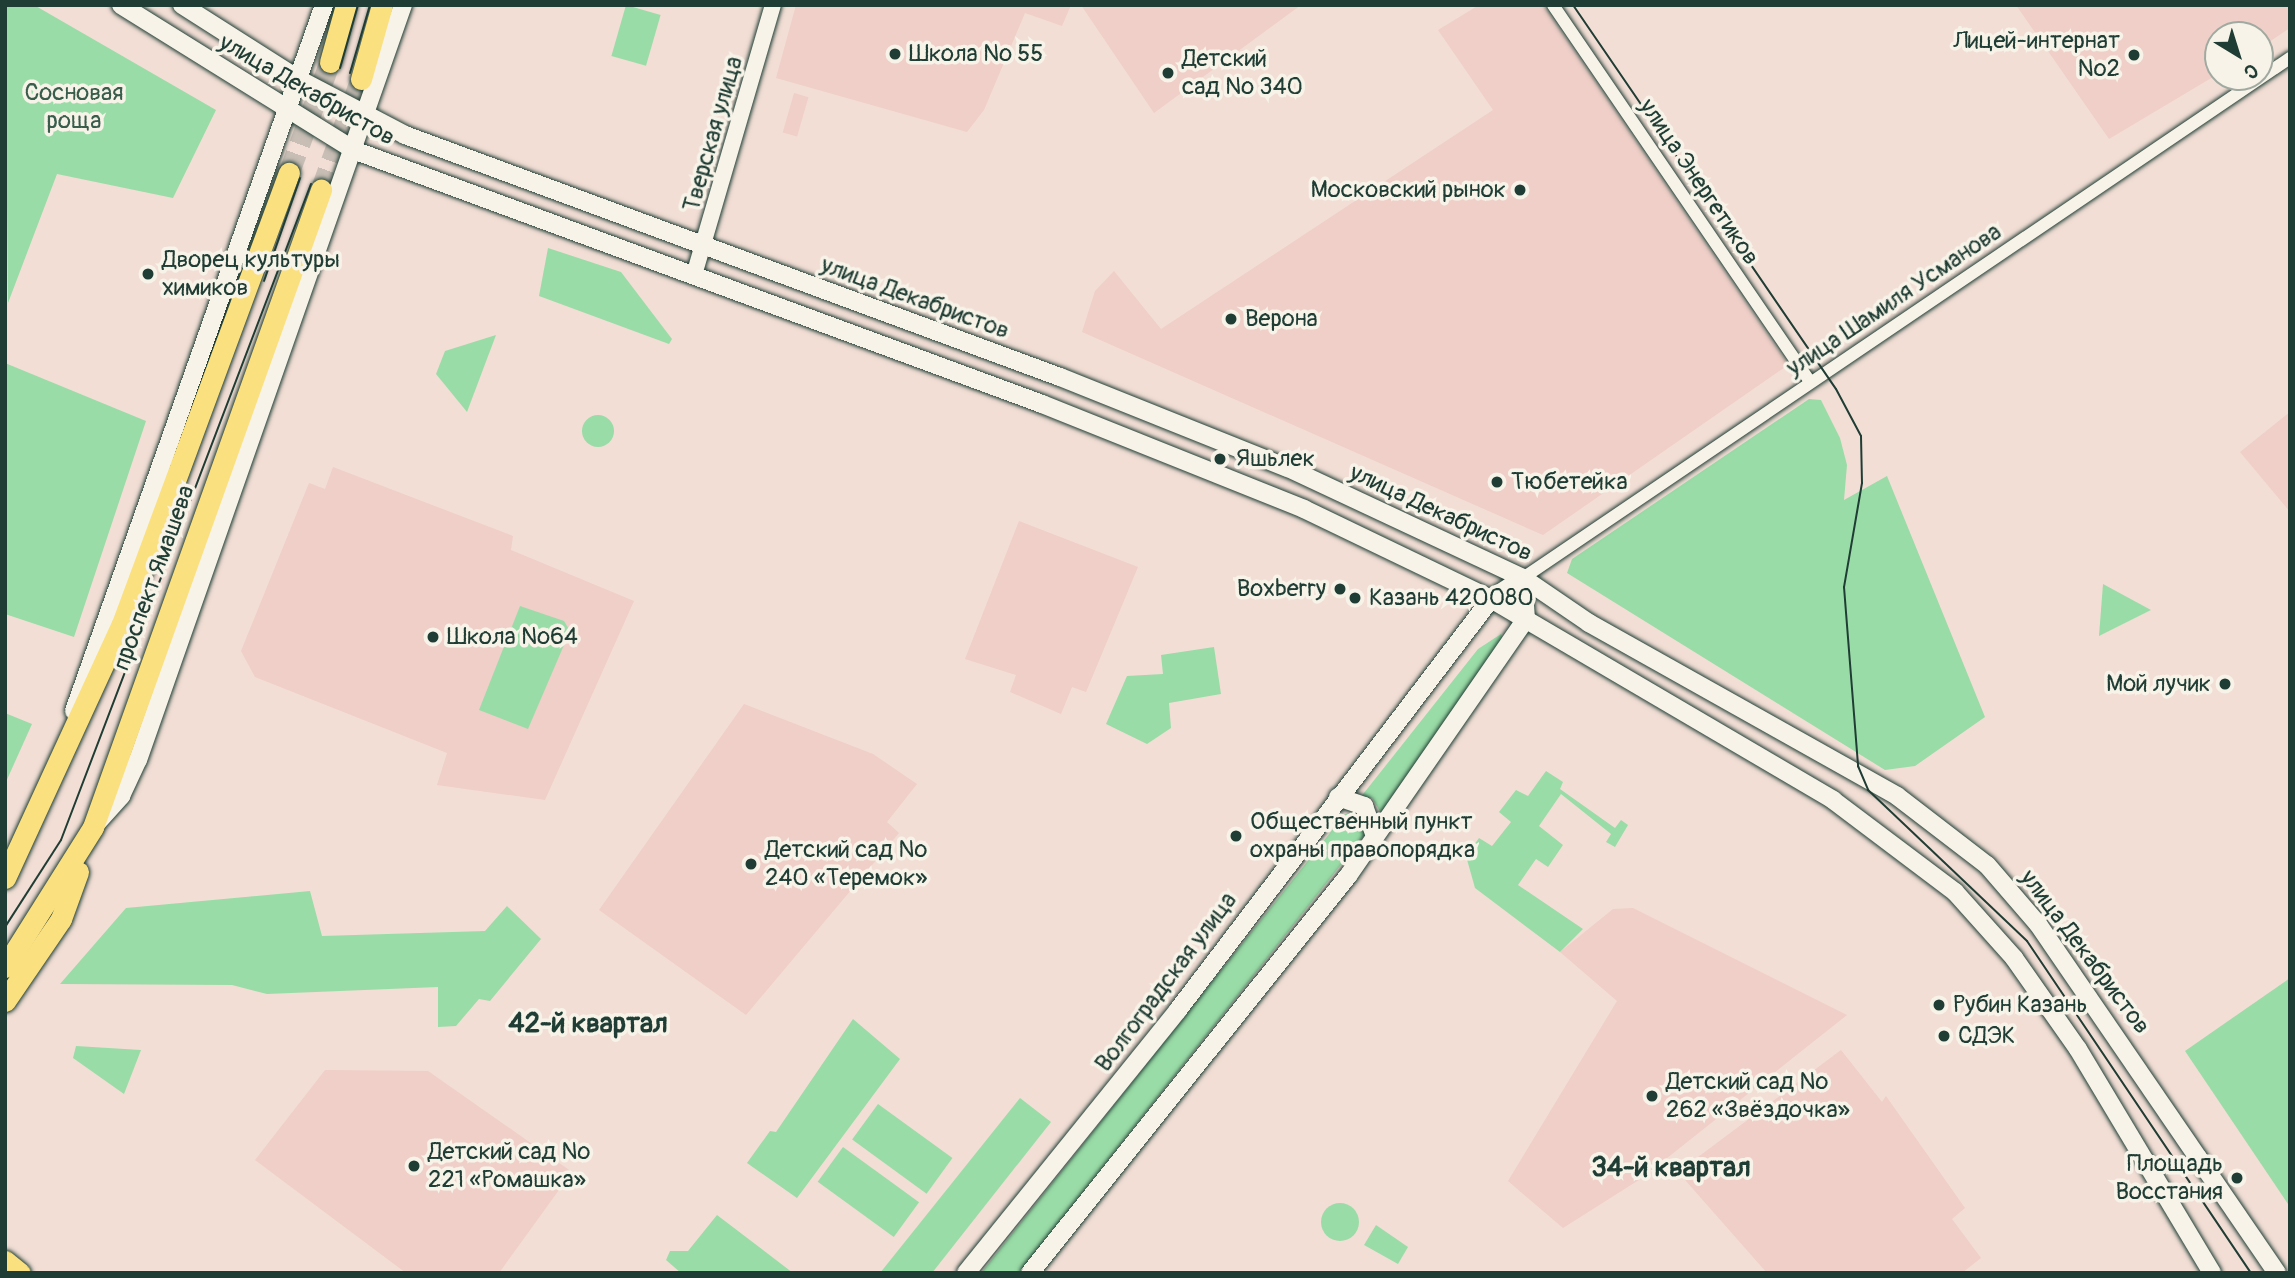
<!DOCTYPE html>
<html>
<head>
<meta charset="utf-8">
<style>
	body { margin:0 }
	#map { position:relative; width:2295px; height:1278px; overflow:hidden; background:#f2ded5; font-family:Pangolin,sans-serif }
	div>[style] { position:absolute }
	.built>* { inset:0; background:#efcfc8; transform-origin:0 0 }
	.green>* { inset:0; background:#9adca7; transform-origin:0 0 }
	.round { border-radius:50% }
	.primary-tunnel>* { height:21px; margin-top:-10.5px; transform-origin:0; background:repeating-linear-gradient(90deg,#c8beb5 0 21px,transparent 0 31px) }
	.roads { filter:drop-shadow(0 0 2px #1f3d34) drop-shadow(0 0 2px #1f3d34) }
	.minor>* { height:12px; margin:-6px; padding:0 6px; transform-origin:6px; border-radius:6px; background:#f7f3e8 }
	.tertiary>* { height:16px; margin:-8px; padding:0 8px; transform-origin:8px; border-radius:8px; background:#f7f3e8 }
	.secondary>* { height:18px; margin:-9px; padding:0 9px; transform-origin:9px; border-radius:9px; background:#f7f3e8 }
	.primary>* { height:21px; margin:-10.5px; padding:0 10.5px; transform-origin:10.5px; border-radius:10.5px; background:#fbe080 }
	.tram>* { height:2px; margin:-1px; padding:0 1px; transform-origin:1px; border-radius:1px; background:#1f3d34 }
	.dots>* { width:19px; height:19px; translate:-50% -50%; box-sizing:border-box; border:4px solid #f7f3e8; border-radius:50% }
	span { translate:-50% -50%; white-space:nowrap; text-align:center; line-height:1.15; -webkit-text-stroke:7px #f7f3e8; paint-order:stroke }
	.poi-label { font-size:24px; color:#1f3d34 }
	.right { translate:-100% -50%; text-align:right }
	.left { translate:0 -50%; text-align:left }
	.street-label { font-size:24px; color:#1f3d34 }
	.park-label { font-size:24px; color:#385d4b }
	.quarter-label { font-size:28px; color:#1f3d34; font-weight:700 }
	.frame { position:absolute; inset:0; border:7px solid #1f3d34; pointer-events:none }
	.north { position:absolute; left:2204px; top:21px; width:70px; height:70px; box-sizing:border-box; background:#f7f3e8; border:2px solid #a1aaa0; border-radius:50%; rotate:142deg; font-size:19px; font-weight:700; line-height:28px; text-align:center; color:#1f3d34 }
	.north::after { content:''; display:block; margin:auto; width:24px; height:32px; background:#1f3d34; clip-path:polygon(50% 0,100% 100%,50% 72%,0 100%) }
</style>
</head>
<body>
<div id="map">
	<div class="built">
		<div style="clip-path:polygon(796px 5px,1071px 5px,1062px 26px,1025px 13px,984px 110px,967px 132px,776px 78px)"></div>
		<div style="clip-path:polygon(1081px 5px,1301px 5px,1154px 113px)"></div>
		<div style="clip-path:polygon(1479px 5px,1543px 5px,1788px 365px,1543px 535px,1082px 332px,1095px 291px,1114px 271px,1161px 329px,1493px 110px,1438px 30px)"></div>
		<div style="clip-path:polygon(2016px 5px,2290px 5px,2290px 28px,2260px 48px,2260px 35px,2218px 35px,2218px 74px,2109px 139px)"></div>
		<div style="left:794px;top:93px;width:15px;height:41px;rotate:16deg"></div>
		<div style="clip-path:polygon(2290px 412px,2290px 512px,2240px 452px)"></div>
		<div style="clip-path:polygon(333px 467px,513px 536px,511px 550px,634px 601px,545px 800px,437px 785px,447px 753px,255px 677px,241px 651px,309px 483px,325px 489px)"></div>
		<div style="clip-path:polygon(1019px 521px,1138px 567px,1086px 692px,1072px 687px,1061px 714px,1010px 692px,1016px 675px,965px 659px)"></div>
		<div style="clip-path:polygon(744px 704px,873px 754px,917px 784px,887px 822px,899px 833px,746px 1015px,599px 910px)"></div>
		<div style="clip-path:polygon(1633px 908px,1847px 1015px,1642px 1178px,1563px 1228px,1508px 1181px,1617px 1001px,1560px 952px,1613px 909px)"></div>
		<div style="clip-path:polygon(1841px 1050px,1882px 1102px,1886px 1096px,1965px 1208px,1952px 1219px,1981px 1258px,1962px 1273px,1767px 1273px,1678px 1172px)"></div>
		<div style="clip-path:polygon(325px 1070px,428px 1071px,572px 1172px,499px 1273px,406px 1273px,255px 1160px)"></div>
	</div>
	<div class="green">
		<div style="clip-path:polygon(5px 5px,34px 5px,216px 110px,173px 198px,57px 174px,8px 303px)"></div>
		<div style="left:626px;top:5px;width:36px;height:53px;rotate:16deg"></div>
		<div style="clip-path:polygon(548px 248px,621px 272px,672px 339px,669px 344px,539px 296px)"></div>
		<div style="clip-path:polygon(496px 335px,467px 412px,436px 374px,445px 351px)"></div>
		<div style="clip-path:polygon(5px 363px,146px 421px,74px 637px,5px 614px)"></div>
		<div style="clip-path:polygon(1809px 399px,1821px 400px,1840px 438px,1847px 465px,1844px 500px,1887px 476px,1985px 717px,1915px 766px,1885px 770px,1567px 573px,1572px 559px)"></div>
		<div class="round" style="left:582px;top:415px;width:32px;height:32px"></div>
		<div style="clip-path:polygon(2103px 584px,2151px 610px,2099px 636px)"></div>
		<div style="clip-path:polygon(520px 606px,564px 621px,570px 631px,528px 729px,479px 710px)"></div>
		<div style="clip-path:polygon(1501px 634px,1504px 643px,1381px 813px,1372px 798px,1360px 798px,1478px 649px)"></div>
		<div style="clip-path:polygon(1214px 647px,1221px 694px,1169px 703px,1171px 728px,1147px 744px,1106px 724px,1127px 676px,1163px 674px,1161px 655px)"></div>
		<div style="clip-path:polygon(5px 713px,32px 724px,5px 784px)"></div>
		<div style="clip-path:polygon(1546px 771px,1563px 782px,1560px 789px,1615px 828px,1621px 820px,1628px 825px,1615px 847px,1606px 842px,1611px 834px,1561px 794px,1539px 826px,1563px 845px,1548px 867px,1536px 859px,1518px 885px,1583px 929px,1560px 952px,1475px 888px,1466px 856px,1479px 838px,1492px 846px,1511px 822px,1499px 812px,1516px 790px,1528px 796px)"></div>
		<div style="clip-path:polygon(1358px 811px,1366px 833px,1019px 1273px,981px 1273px,1345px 814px)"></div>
		<div style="clip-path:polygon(310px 891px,322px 936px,485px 931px,507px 906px,541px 939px,490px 1001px,479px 999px,456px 1026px,438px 1027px,438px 987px,267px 994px,232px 985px,60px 984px,126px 908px)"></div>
		<div style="clip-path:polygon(2290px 978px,2290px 1207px,2185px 1051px)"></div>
		<div style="clip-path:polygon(853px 1019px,900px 1059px,797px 1198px,747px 1163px,770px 1131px,776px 1132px)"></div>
		<div style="clip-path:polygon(76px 1046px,141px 1050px,124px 1094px,73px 1058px)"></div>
		<div style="clip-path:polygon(1020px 1098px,1051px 1122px,932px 1273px,880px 1273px)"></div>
		<div style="left:878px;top:1104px;width:92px;height:44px;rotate:36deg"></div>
		<div style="left:843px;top:1147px;width:94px;height:43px;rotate:36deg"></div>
		<div class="round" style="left:1321px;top:1203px;width:38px;height:38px"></div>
		<div style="clip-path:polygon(717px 1215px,793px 1273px,681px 1273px,666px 1260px,670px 1251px,688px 1251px)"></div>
		<div style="clip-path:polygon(1376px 1225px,1408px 1247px,1398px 1264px,1364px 1245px)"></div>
	</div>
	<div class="primary-tunnel">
		<div style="left:289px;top:173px;width:118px;rotate:-69.7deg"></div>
		<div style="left:321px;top:190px;width:118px;rotate:-70.2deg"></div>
	</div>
	<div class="roads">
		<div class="minor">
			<div style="left:1553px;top:5px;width:456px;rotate:55.7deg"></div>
			<div style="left:1523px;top:578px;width:927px;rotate:-34.14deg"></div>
		</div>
		<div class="tertiary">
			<div style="left:694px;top:275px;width:281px;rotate:-73.7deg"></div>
		</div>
		<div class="secondary">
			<div style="left:121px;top:5px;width:277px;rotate:31.9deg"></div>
			<div style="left:356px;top:151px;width:731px;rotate:20.24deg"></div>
			<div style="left:1042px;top:404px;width:282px;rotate:21.8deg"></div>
			<div style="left:1304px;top:509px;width:208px;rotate:25.7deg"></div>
			<div style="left:1491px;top:599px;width:397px;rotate:30.4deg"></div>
			<div style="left:1833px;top:800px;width:153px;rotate:37deg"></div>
			<div style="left:1955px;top:892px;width:89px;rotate:48.2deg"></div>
			<div style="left:2014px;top:958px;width:111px;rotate:54.9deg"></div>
			<div style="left:2078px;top:1049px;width:261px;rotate:59.1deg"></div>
			<div style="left:182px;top:5px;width:138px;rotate:32.5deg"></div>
			<div style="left:298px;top:79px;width:121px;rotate:27.6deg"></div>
			<div style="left:405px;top:135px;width:698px;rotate:20.28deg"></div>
			<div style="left:1060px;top:377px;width:245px;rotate:21.8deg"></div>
			<div style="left:1288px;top:468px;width:259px;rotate:25.1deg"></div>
			<div style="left:1523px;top:578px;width:80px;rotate:34.3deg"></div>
			<div style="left:1589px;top:623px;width:353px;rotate:29.3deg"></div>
			<div style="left:1897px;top:796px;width:113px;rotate:37.5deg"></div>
			<div style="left:1987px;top:865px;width:78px;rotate:49.2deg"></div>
			<div style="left:2038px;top:924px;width:423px;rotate:55.6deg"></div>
			<div style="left:74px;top:711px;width:749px;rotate:-70.5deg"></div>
			<div style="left:1338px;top:797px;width:28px;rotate:19deg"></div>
			<div style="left:1364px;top:806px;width:30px;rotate:70deg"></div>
			<div style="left:96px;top:824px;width:38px;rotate:-48deg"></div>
			<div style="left:121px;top:796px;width:40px;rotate:-65deg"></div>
			<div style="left:138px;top:760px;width:800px;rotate:-70.66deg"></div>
			<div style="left:966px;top:1273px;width:338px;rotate:-51.1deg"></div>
			<div style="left:1178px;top:1010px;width:517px;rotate:-52.71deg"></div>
			<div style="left:1491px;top:599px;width:38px;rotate:-33deg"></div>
			<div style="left:1030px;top:1273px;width:509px;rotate:-51.31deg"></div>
			<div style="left:1348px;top:876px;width:313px;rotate:-55.3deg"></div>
			<div style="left:1526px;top:619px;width:41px;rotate:-94.2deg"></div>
		</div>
		<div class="primary">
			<div style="left:330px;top:62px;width:59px;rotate:-74.3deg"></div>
			<div style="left:361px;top:79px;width:77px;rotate:-74.2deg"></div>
			<div style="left:5px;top:878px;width:280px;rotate:-65.3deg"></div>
			<div style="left:122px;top:624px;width:481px;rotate:-69.7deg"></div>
			<div style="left:5px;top:967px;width:165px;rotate:-57.8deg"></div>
			<div style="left:93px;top:827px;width:677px;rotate:-70.31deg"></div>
			<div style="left:5px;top:1001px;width:99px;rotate:-55.7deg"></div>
			<div style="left:61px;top:919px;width:50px;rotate:-70.1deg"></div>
			<div style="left:5px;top:1261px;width:19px;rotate:39deg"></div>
		</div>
	</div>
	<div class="tram">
		<div style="left:1573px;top:5px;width:465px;rotate:55.6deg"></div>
		<div style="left:1836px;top:389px;width:53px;rotate:62deg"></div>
		<div style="left:1861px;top:436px;width:47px;rotate:88.8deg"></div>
		<div style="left:1862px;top:483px;width:106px;rotate:99.8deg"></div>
		<div style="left:1844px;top:587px;width:180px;rotate:85.5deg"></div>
		<div style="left:1858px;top:766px;width:26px;rotate:67deg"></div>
		<div style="left:1868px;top:790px;width:219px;rotate:43.5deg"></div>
		<div style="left:2027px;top:941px;width:400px;rotate:56deg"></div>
		<div style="left:340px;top:68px;width:66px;rotate:-74.1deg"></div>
		<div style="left:350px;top:73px;width:71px;rotate:-73.6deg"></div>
		<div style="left:264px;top:281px;width:109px;rotate:-70.7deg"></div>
		<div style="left:5px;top:927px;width:103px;rotate:-57.2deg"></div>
		<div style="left:61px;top:840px;width:702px;rotate:-69.14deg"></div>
	</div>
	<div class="dots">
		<div style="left:895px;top:54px;background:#1f3d34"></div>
		<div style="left:2134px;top:55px;background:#1f3d34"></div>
		<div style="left:1168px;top:73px;background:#1f3d34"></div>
		<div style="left:1520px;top:190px;background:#1f3d34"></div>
		<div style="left:148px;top:274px;background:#1f3d34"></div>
		<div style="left:1231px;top:319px;background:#1f3d34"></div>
		<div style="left:1220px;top:459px;background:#1f3d34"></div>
		<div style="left:1497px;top:482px;background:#1f3d34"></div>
		<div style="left:1340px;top:589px;background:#1f3d34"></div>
		<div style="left:1355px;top:598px;background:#1f3d34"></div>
		<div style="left:433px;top:637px;background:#1f3d34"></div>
		<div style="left:2225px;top:684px;background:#1f3d34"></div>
		<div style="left:1236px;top:836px;background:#1f3d34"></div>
		<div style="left:751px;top:864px;background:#1f3d34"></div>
		<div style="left:1939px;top:1005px;background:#1f3d34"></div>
		<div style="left:1944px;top:1036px;background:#1f3d34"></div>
		<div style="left:1652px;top:1096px;background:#1f3d34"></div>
		<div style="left:414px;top:1166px;background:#1f3d34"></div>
		<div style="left:2237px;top:1178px;background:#1f3d34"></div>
	</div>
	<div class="poi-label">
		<span class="right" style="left:2120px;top:55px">Лицей-интернат<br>№2</span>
		<span class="left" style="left:909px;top:54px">Школа № 55</span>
		<span class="left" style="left:1182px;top:73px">Детский<br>сад № 340</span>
		<span class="right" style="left:1506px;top:190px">Московский рынок</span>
		<span class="left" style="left:162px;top:274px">Дворец культуры<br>химиков</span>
		<span class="left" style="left:1245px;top:319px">Верона</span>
		<span class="left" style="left:1236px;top:459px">Яшьлек</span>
		<span class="left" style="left:1511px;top:482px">Тюбетейка</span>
		<span class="right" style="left:1326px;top:589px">Boxberry</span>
		<span class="left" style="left:1369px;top:598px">Казань 420080</span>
		<span class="left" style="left:447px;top:637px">Школа №64</span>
		<span class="right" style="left:2211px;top:684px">Мой лучик</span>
		<span class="left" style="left:1250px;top:836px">Общественный пункт<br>охраны правопорядка</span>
		<span class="left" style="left:765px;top:864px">Детский сад №<br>240 «Теремок»</span>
		<span class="left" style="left:1953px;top:1005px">Рубин Казань</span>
		<span class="left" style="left:1958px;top:1036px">СДЭК</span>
		<span class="left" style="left:1666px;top:1096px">Детский сад №<br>262 «Звёздочка»</span>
		<span class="left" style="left:428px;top:1166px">Детский сад №<br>221 «Ромашка»</span>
		<span class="right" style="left:2223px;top:1178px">Площадь<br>Восстания</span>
	</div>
	<div class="street-label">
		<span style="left:307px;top:90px;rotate:30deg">улица Декабристов</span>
		<span style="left:713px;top:134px;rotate:-74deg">Тверская улица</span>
		<span style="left:1699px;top:182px;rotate:56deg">улица Энергетиков</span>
		<span style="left:915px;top:298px;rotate:20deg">улица Декабристов</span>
		<span style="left:1894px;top:300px;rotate:-34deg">улица Шамиля Усманова</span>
		<span style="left:1441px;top:513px;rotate:25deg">улица Декабристов</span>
		<span style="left:154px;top:578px;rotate:-70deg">проспект Ямашева</span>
		<span style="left:2085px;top:952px;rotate:53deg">улица Декабристов</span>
		<span style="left:1166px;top:982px;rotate:-53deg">Волгоградская улица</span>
	</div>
	<div class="park-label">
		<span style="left:74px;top:107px">Сосновая<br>роща</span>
	</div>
	<div class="quarter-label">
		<span style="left:588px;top:1024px">42-й квартал</span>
		<span style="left:1671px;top:1168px">34-й квартал</span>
	</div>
	<div class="frame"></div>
	<div class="north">С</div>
</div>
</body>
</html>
